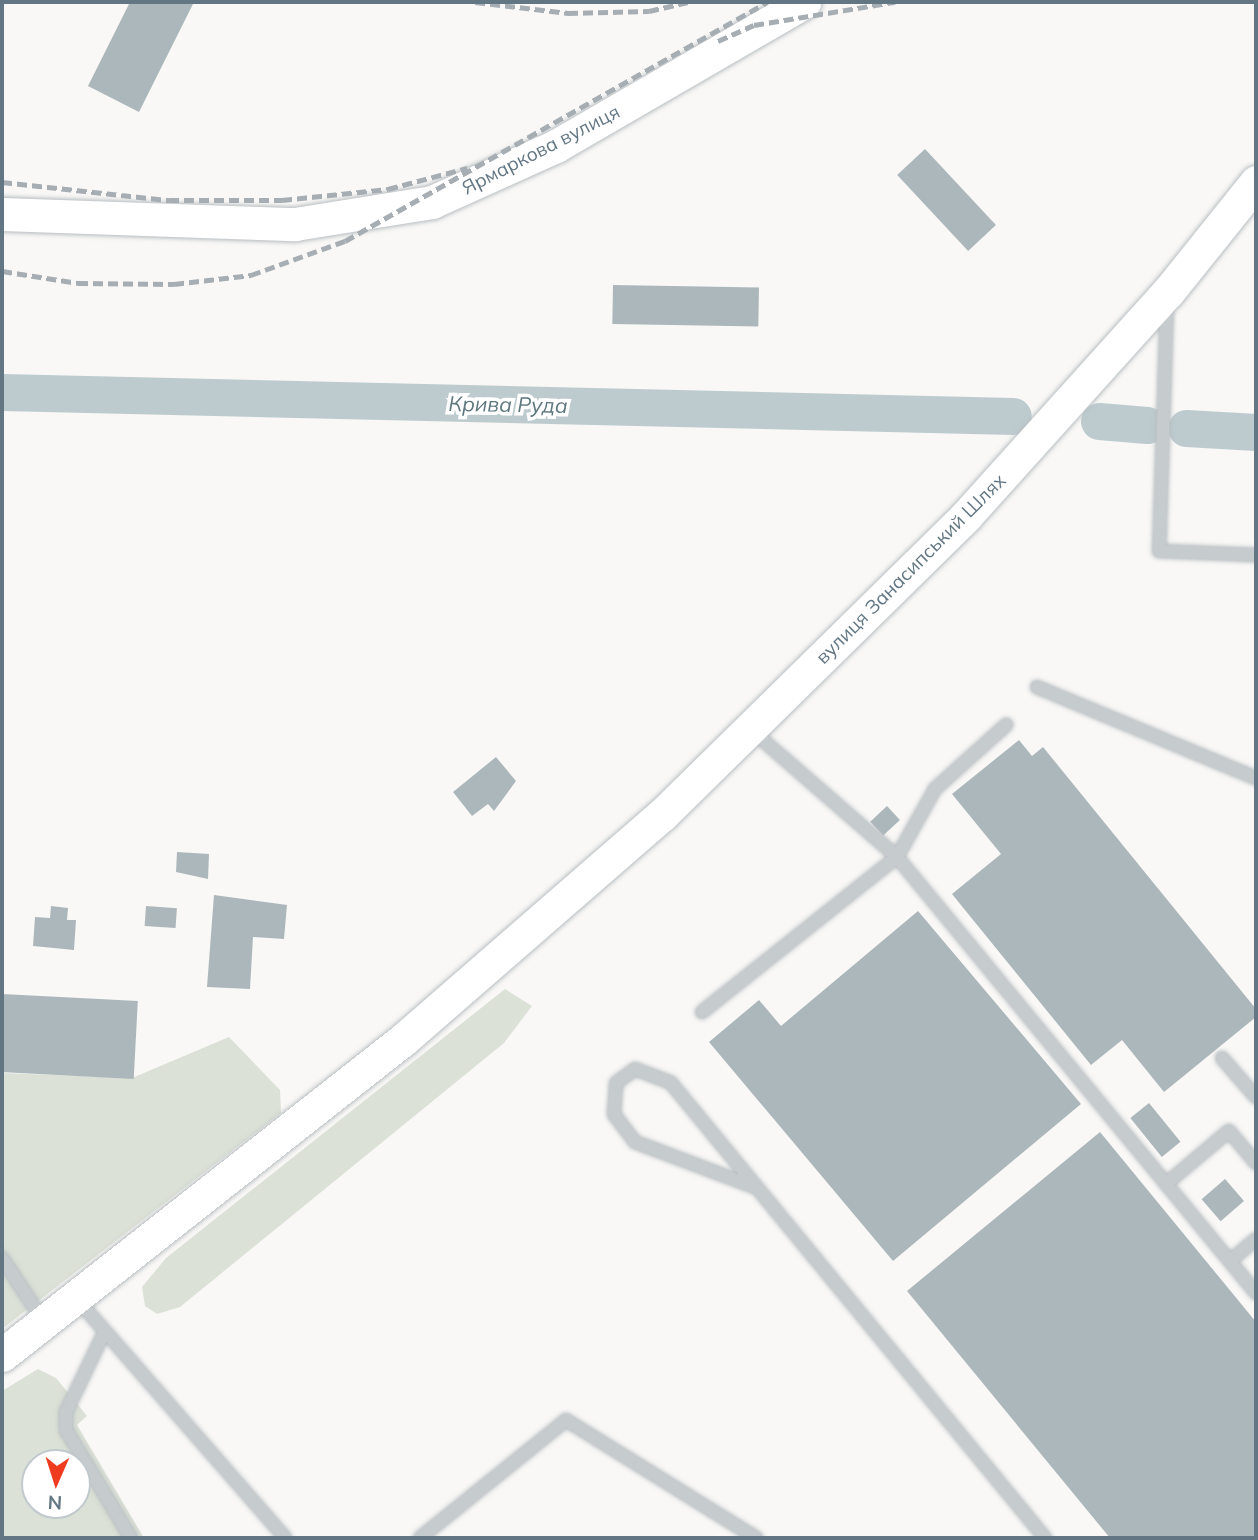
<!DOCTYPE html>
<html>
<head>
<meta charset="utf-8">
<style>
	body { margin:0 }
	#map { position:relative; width:1258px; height:1540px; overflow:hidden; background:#f9f8f6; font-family:Mulish,sans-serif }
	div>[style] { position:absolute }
	.green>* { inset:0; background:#dbe1d6 }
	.river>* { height:37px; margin:-18.5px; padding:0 18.5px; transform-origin:18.5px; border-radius:18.5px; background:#bdcbce }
	.building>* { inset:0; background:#acb7bb; transform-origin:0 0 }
	.roads { filter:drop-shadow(0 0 2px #b8bec2) drop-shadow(0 0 2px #b8bec2) }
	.lane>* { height:12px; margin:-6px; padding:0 6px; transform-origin:6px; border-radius:6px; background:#c6cbce }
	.secondary>* { height:33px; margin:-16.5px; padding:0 16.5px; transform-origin:16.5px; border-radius:16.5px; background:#fff }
	.rail>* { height:5px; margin-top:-2.5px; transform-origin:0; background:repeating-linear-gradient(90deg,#a6aeb3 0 10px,transparent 0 15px) }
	span { translate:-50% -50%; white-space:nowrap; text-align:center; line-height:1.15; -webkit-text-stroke:7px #fff; paint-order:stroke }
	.street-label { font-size:19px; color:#627783 }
	.water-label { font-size:21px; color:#5d777d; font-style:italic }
	.frame { position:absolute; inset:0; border:4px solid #627783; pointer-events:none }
	.north { position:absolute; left:21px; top:1449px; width:70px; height:70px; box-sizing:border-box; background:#fff; border:2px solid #c0c9cd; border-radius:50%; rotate:183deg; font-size:19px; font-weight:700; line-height:28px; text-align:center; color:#627783 }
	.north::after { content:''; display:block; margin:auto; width:24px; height:32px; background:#ef3c20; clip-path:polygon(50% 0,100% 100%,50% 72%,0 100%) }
</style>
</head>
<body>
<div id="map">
	<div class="green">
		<div style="clip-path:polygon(505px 989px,532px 1006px,504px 1043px,180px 1307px,157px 1314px,145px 1306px,142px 1287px,166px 1258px)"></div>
		<div style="clip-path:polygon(229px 1037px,280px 1090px,281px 1113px,2px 1329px,2px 1073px,132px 1078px)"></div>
		<div style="clip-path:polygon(evenodd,38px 1369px,56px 1378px,87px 1416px,77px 1425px,144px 1538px,2px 1538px,2px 1391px,38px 1369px,35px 1463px,77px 1463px,77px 1505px,35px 1505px,35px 1463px)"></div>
	</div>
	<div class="river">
		<div style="left:2px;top:392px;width:1011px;rotate:1.36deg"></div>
		<div style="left:1099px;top:421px;width:48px;rotate:4.8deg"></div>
		<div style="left:1186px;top:428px;width:70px;rotate:3.3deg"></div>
	</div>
	<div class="building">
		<div style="clip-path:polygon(130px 2px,194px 2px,139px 112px,88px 86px)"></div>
		<div style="left:925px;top:149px;width:104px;height:38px;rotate:47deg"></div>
		<div style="left:613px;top:285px;width:146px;height:39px;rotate:1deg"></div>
		<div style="clip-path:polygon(1019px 740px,1032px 756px,1043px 747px,1256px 1009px,1256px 1017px,1164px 1092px,1122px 1040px,1091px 1065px,952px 894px,1001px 854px,952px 794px)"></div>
		<div style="clip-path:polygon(496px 757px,516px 781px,494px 811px,488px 804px,472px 816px,453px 792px)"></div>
		<div style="left:887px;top:806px;width:19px;height:23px;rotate:47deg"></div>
		<div style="clip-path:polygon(177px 852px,209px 854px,208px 879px,176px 872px)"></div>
		<div style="clip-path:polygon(214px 895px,287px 905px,284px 939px,253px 937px,250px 989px,207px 987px)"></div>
		<div style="clip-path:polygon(51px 906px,68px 908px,67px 920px,76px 920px,74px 950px,33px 946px,35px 917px,50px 918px)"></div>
		<div style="left:146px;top:906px;width:31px;height:20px;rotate:4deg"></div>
		<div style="clip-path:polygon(918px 911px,1081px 1104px,893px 1261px,709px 1042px,759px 1000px,781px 1026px)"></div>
		<div style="left:2px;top:994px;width:136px;height:78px;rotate:3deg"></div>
		<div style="left:1149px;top:1103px;width:50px;height:24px;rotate:51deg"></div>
		<div style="clip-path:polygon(1100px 1132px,1256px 1322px,1256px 1538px,1110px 1538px,907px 1291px)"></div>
		<div style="left:1225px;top:1179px;width:29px;height:31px;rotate:49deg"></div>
	</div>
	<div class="roads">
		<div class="lane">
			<div style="left:1167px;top:302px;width:249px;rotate:91.8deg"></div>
			<div style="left:1159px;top:551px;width:97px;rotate:2.4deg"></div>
			<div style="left:1037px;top:687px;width:237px;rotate:22.6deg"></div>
			<div style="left:750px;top:729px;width:195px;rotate:41deg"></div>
			<div style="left:897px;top:857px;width:565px;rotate:50.53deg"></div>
			<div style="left:702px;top:1012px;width:249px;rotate:-38.5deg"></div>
			<div style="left:897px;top:857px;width:78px;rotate:-60.8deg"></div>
			<div style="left:935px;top:789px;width:96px;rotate:-42deg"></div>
			<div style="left:1222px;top:1058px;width:52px;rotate:48.9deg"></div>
			<div style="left:1166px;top:1184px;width:82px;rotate:-40.1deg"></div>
			<div style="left:1229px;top:1131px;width:42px;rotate:49.8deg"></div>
			<div style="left:757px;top:1188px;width:130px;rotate:-159.3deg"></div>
			<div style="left:635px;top:1142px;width:35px;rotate:-127deg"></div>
			<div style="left:614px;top:1114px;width:31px;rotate:-86deg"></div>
			<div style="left:616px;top:1083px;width:24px;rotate:-36deg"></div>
			<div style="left:635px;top:1069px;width:39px;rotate:21deg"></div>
			<div style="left:671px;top:1083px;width:589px;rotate:50.58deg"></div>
			<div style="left:2px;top:1258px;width:77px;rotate:56.7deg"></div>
			<div style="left:1230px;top:1261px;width:34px;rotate:-40deg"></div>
			<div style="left:76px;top:1298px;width:318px;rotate:48.9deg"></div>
			<div style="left:104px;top:1333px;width:88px;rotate:115.7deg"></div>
			<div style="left:66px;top:1412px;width:18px;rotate:90deg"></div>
			<div style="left:66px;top:1430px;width:126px;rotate:59deg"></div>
			<div style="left:420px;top:1538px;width:188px;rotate:-38.9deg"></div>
			<div style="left:566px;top:1420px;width:224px;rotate:31.8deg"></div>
		</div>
		<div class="secondary">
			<div style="left:2px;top:214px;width:293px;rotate:2deg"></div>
			<div style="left:295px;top:224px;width:139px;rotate:-9.1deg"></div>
			<div style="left:432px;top:202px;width:136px;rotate:-24.3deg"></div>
			<div style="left:556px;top:146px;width:287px;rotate:-30.1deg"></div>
			<div style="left:2px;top:1355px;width:511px;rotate:-38.17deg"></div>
			<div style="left:404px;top:1039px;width:342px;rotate:-41deg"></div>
			<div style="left:662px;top:815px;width:426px;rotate:-44.5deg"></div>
			<div style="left:966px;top:516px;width:302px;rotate:-48deg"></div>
			<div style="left:1168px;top:292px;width:141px;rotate:-51.3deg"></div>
		</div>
	</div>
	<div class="rail">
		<div style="left:475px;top:2px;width:94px;rotate:6.7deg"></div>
		<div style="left:568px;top:13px;width:81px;rotate:-1.4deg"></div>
		<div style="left:649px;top:11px;width:40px;rotate:-13deg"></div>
		<div style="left:718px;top:41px;width:39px;rotate:-24deg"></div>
		<div style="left:754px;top:25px;width:143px;rotate:-9.3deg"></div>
		<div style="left:2px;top:182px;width:168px;rotate:6.2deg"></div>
		<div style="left:169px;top:200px;width:113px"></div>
		<div style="left:282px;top:200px;width:107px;rotate:-5.9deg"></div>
		<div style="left:388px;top:189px;width:82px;rotate:-14.9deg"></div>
		<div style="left:2px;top:271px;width:77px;rotate:9deg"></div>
		<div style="left:78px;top:283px;width:96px;rotate:0.6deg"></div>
		<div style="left:174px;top:284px;width:78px;rotate:-6.7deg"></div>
		<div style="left:251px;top:275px;width:100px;rotate:-19.9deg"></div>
		<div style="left:345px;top:241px;width:485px;rotate:-29.5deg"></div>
	</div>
	<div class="street-label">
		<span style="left:541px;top:150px;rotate:-27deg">Ярмаркова вулиця</span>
		<span style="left:911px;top:569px;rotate:-45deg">вулиця Занасипський Шлях</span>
	</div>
	<div class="water-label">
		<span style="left:508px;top:404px;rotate:1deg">Крива Руда</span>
	</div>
	<div class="frame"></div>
	<div class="north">N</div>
</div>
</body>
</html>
